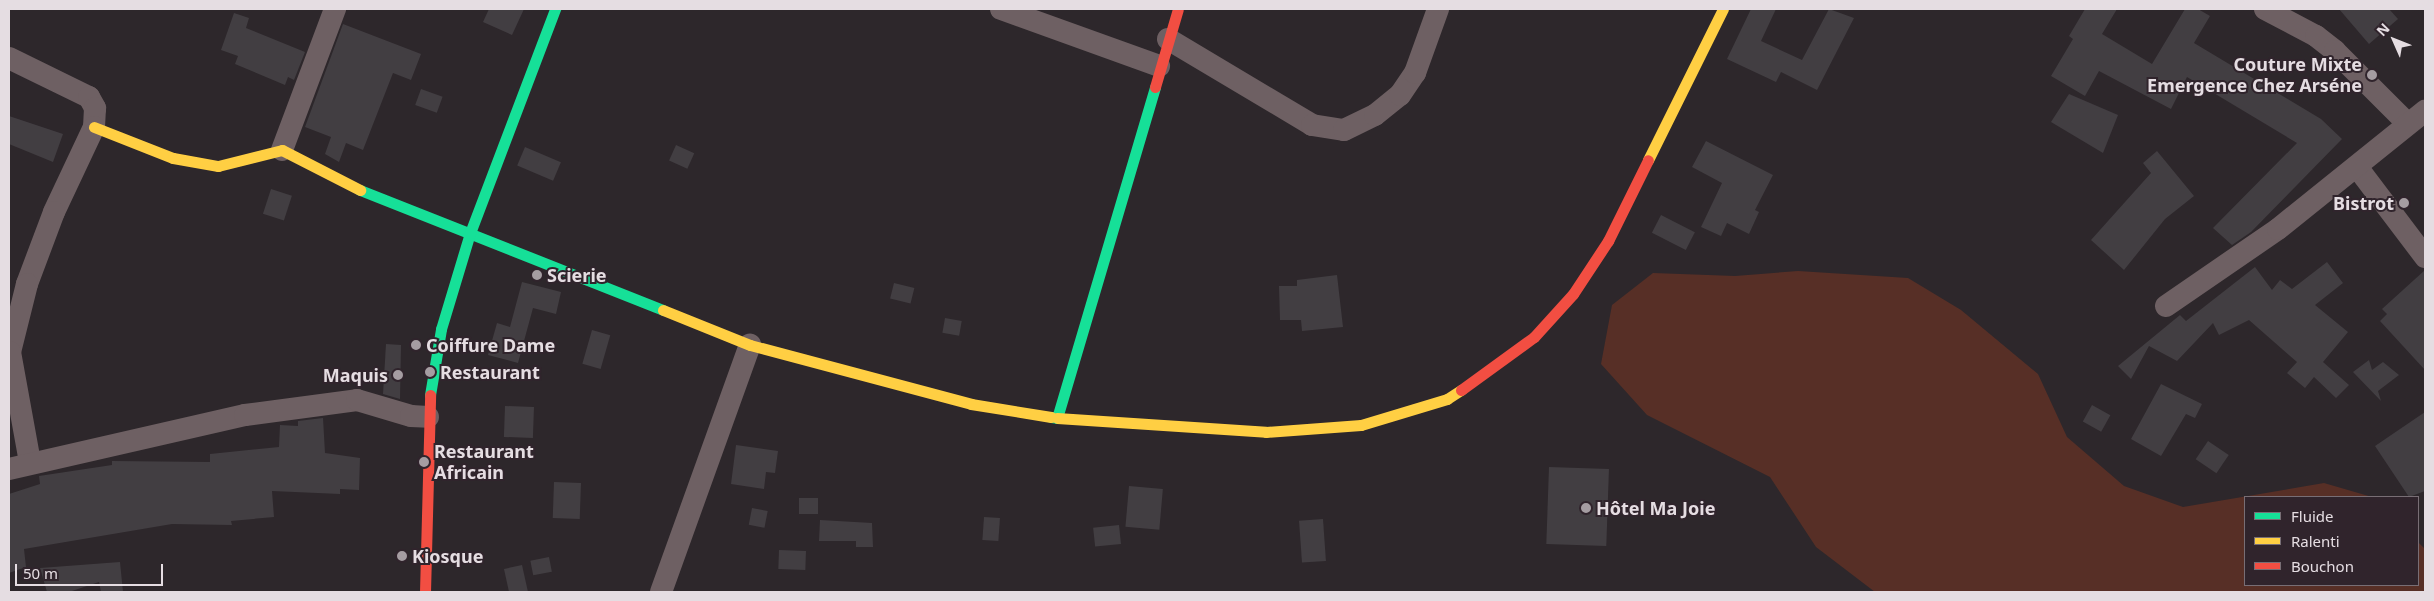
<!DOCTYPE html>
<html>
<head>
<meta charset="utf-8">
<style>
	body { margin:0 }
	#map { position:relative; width:2434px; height:601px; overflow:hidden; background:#2d272b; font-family:"Noto Sans",sans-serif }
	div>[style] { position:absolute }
	.green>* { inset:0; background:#572f26 }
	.building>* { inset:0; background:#423e42; transform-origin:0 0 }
	.street>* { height:22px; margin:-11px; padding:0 11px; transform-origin:11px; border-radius:11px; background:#6e6063 }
	.fast>* { height:11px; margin:-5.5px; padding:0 5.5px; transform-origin:5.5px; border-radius:5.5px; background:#16e098 }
	.slow>* { height:11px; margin:-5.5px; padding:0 5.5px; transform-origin:5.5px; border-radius:5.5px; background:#ffcf43 }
	.jam>* { height:11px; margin:-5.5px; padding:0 5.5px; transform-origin:5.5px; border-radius:5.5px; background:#f24e42 }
	.dots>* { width:14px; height:14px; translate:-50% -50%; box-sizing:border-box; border:2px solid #30242c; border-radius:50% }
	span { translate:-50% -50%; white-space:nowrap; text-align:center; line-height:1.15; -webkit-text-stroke:4px #30242c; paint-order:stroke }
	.poi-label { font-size:18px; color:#e5dde2; font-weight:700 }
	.right { translate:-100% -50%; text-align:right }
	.left { translate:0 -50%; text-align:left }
	.frame { position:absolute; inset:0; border:10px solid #e5dde2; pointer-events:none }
	.legend { position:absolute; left:2244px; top:496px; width:175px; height:90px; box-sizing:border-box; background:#30242c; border:1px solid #786e75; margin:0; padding:6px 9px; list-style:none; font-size:15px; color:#e5dde2 }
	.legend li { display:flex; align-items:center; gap:10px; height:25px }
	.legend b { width:25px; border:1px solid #786e75 }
	.north { position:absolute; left:2369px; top:15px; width:50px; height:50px; -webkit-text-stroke:4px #30242c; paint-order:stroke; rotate:314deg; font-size:14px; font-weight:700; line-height:20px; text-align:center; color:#e5dde2 }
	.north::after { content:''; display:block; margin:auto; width:18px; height:22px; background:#e5dde2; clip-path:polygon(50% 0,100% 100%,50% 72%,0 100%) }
	.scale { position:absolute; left:15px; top:564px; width:148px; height:22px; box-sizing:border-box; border:2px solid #e5dde2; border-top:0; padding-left:6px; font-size:15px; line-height:18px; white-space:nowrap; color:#e5dde2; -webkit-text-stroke:4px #30242c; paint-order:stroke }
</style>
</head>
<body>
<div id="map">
	<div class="green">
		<div style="clip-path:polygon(1798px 271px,1908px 278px,1961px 310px,2038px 374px,2067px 437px,2124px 486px,2183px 507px,2324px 483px,2372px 497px,2245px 497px,2245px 585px,2418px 585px,2418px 542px,2425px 549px,2425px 592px,1875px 592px,1816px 547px,1770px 477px,1647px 415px,1601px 364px,1612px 305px,1653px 273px,1735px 276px)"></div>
	</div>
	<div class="building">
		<div style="clip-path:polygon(489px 9px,524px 9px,512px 35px,483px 22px)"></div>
		<div style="clip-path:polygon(1751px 9px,1776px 9px,1761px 41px,1802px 60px,1829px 9px,1854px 18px,1817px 90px,1781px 72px,1776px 82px,1727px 59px)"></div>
		<div style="clip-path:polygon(2085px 9px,2117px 9px,2102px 34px,2152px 64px,2185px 9px,2198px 9px,2210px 16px,2194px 43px,2321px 119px,2342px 139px,2251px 232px,2232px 245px,2213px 228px,2297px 143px,2187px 77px,2171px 109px,2099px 71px,2085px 96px,2051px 76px,2073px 39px,2069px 36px)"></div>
		<div style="clip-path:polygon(2339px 9px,2389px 9px,2398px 19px,2369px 44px)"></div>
		<div style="clip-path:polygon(234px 13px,249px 18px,246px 28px,305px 52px,294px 80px,288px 77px,285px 85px,235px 64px,238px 56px,221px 50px)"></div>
		<div style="clip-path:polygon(343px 24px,421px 54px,411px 80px,393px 73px,363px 150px,346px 143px,339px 162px,325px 154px,331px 137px,305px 127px)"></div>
		<div style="left:421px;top:89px;width:23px;height:17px;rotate:20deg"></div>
		<div style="clip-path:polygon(2069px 94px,2118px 115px,2103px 153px,2051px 122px)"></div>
		<div style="clip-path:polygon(9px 116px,63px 134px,53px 162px,9px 144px)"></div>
		<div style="clip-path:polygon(1706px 141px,1773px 175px,1755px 210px,1759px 212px,1749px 234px,1727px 223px,1721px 236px,1701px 227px,1722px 183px,1692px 167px)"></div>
		<div style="left:676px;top:145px;width:20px;height:17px;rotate:24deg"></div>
		<div style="left:525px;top:147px;width:39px;height:20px;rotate:23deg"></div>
		<div style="clip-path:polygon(2157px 151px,2194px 196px,2165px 219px,2124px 270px,2091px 240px,2151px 173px,2143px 163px)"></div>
		<div style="left:271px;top:189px;width:22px;height:26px;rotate:18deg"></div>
		<div style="left:1661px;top:215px;width:38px;height:20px;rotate:27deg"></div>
		<div style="clip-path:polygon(2327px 262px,2343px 283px,2315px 305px,2348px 332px,2323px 362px,2349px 385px,2336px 398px,2314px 377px,2305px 388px,2287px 373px,2297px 362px,2249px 320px,2219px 335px,2213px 323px,2177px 361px,2149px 346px,2131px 379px,2118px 366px,2180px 315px,2186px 321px,2255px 267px,2272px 290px,2280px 280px,2292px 289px)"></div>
		<div style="clip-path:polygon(2425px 270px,2425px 370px,2380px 321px,2387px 314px,2382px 309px)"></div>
		<div style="clip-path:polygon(1337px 275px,1343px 327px,1302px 331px,1301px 320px,1280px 320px,1279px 286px,1297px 286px,1297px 280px)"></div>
		<div style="clip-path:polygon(522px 282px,561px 292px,556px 314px,533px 308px,518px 363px,488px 355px,497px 323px,510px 327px)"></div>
		<div style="left:894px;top:283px;width:21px;height:16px;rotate:14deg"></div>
		<div style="left:945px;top:318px;width:17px;height:15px;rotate:10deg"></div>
		<div style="left:592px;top:330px;width:19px;height:35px;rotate:16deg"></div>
		<div style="clip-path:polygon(386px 344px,401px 345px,400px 399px,383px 394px)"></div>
		<div style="clip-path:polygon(2369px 360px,2372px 370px,2383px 362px,2399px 375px,2378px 391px,2381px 401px,2353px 372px)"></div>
		<div style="clip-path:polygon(2161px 384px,2202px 404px,2195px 418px,2186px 414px,2161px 456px,2131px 439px)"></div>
		<div style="left:2092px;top:405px;width:21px;height:19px;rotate:29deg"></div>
		<div style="left:505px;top:406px;width:29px;height:31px;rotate:2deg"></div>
		<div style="clip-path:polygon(2425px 412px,2425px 491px,2409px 497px,2375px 446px)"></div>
		<div style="clip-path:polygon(323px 418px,325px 453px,360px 458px,359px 490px,340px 489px,340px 494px,272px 491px,274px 517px,231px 521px,232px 525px,172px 524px,24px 549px,26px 567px,9px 573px,9px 494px,40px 484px,39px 476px,112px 465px,112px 461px,210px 462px,210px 454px,279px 447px,280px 425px,298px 426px,298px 421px)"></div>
		<div style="left:2208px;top:441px;width:25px;height:22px;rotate:34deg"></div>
		<div style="clip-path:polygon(736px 445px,778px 451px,775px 473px,766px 472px,764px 489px,731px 484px)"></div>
		<div style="left:1549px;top:467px;width:60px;height:77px;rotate:2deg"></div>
		<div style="left:554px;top:482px;width:27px;height:36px;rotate:2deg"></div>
		<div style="left:1129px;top:486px;width:34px;height:41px;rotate:5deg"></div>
		<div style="left:799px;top:498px;width:19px;height:16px"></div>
		<div style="left:752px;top:508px;width:16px;height:17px;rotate:11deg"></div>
		<div style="left:984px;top:517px;width:16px;height:23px;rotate:4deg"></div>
		<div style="left:1323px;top:519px;width:42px;height:24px;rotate:86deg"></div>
		<div style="clip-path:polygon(820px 520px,872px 523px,873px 547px,856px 547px,856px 541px,819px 541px)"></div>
		<div style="left:1119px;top:525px;width:19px;height:26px;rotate:84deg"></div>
		<div style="left:779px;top:550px;width:27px;height:19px;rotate:2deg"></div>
		<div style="left:549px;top:557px;width:15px;height:19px;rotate:79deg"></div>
		<div style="clip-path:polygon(120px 562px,123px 592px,101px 592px,99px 582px,69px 592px,47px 592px,40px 568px)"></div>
		<div style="clip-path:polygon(522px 565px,528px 592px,509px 592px,504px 569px)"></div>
	</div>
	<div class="street">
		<div style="left:1001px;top:9px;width:168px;rotate:19.8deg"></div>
		<div style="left:2265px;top:9px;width:58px;rotate:27.9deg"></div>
		<div style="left:2316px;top:36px;width:24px;rotate:38deg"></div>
		<div style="left:2335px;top:51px;width:103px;rotate:45deg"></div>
		<div style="left:1168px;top:39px;width:168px;rotate:30.8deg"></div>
		<div style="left:1312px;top:125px;width:32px;rotate:9deg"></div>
		<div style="left:1344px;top:130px;width:34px;rotate:-26deg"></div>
		<div style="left:1375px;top:115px;width:32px;rotate:-39deg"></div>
		<div style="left:1400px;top:95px;width:27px;rotate:-56deg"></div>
		<div style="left:1415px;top:73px;width:68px;rotate:-70.2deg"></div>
		<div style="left:9px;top:58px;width:89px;rotate:26deg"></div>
		<div style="left:89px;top:97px;width:13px;rotate:61deg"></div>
		<div style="left:95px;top:108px;width:19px;rotate:93deg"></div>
		<div style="left:94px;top:127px;width:94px;rotate:115.2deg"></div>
		<div style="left:54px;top:212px;width:77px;rotate:110.6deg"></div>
		<div style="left:27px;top:284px;width:70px;rotate:104deg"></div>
		<div style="left:10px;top:352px;width:112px;rotate:79.7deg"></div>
		<div style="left:282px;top:150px;width:151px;rotate:-69.4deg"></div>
		<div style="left:2357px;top:167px;width:113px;rotate:52.9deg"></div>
		<div style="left:2166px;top:306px;width:136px;rotate:-34.5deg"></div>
		<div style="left:2278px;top:229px;width:189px;rotate:-38.8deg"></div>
		<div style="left:9px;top:469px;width:242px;rotate:-12.9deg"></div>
		<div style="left:245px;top:415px;width:113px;rotate:-7.6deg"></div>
		<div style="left:357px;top:400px;width:56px;rotate:16.5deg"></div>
		<div style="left:411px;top:416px;width:17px;rotate:3deg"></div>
		<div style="left:661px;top:592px;width:263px;rotate:-70.2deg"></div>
	</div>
	<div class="fast">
		<div style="left:360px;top:190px;width:326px;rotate:21.6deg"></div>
		<div style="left:430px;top:395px;width:67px;rotate:-80.5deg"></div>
		<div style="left:441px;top:329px;width:100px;rotate:-73.2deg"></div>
		<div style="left:470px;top:233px;width:240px;rotate:-69.2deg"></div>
		<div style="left:1051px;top:417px;width:6px;rotate:9deg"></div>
		<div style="left:1057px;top:418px;width:345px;rotate:-73.5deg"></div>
	</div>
	<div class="slow">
		<div style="left:94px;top:127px;width:85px;rotate:21.4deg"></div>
		<div style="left:173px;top:158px;width:46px;rotate:10.1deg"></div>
		<div style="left:218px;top:166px;width:66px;rotate:-14deg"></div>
		<div style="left:282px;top:150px;width:88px;rotate:27.1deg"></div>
		<div style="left:1648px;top:160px;width:169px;rotate:-63.6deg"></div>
		<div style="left:663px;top:310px;width:94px;rotate:21.9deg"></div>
		<div style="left:750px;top:345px;width:229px;rotate:14.9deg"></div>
		<div style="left:971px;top:404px;width:81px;rotate:9.2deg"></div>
		<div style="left:1057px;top:418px;width:209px;rotate:3.8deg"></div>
		<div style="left:1266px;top:432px;width:95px;rotate:-4.2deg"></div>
		<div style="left:1361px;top:425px;width:90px;rotate:-16.8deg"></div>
		<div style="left:1447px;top:399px;width:17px;rotate:-33deg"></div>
	</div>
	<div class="jam">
		<div style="left:1155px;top:87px;width:81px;rotate:-73.6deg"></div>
		<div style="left:1461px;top:390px;width:90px;rotate:-36deg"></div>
		<div style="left:1534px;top:337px;width:58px;rotate:-47.8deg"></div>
		<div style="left:1573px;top:294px;width:64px;rotate:-56.6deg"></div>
		<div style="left:1608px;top:241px;width:90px;rotate:-63.7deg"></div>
		<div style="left:425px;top:592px;width:197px;rotate:-88.5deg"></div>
	</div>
	<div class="dots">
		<div style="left:2372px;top:75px;background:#a59da2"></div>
		<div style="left:2404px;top:203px;background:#a59da2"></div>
		<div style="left:537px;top:275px;background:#a59da2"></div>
		<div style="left:416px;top:345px;background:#a59da2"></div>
		<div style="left:430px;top:372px;background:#a59da2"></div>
		<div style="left:398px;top:375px;background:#a59da2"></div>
		<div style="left:424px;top:462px;background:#a59da2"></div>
		<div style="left:1586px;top:508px;background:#a59da2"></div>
		<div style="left:402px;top:556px;background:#a59da2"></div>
	</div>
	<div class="poi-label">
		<span class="right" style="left:2362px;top:75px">Couture Mixte<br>Emergence Chez Arséne</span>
		<span class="right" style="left:2394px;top:203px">Bistrot</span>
		<span class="left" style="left:547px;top:275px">Scierie</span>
		<span class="left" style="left:426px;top:345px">Coiffure Dame</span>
		<span class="left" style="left:440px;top:372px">Restaurant</span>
		<span class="right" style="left:388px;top:375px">Maquis</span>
		<span class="left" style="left:434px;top:462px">Restaurant<br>Africain</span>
		<span class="left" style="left:1596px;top:508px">Hôtel Ma Joie</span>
		<span class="left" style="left:412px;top:556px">Kiosque</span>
	</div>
	<div class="frame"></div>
	<ul class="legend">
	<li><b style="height:6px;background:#16e098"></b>Fluide</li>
	<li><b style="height:6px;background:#ffcf43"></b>Ralenti</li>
	<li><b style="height:6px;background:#f24e42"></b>Bouchon</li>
	</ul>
	<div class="north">N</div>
	<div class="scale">50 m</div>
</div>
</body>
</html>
